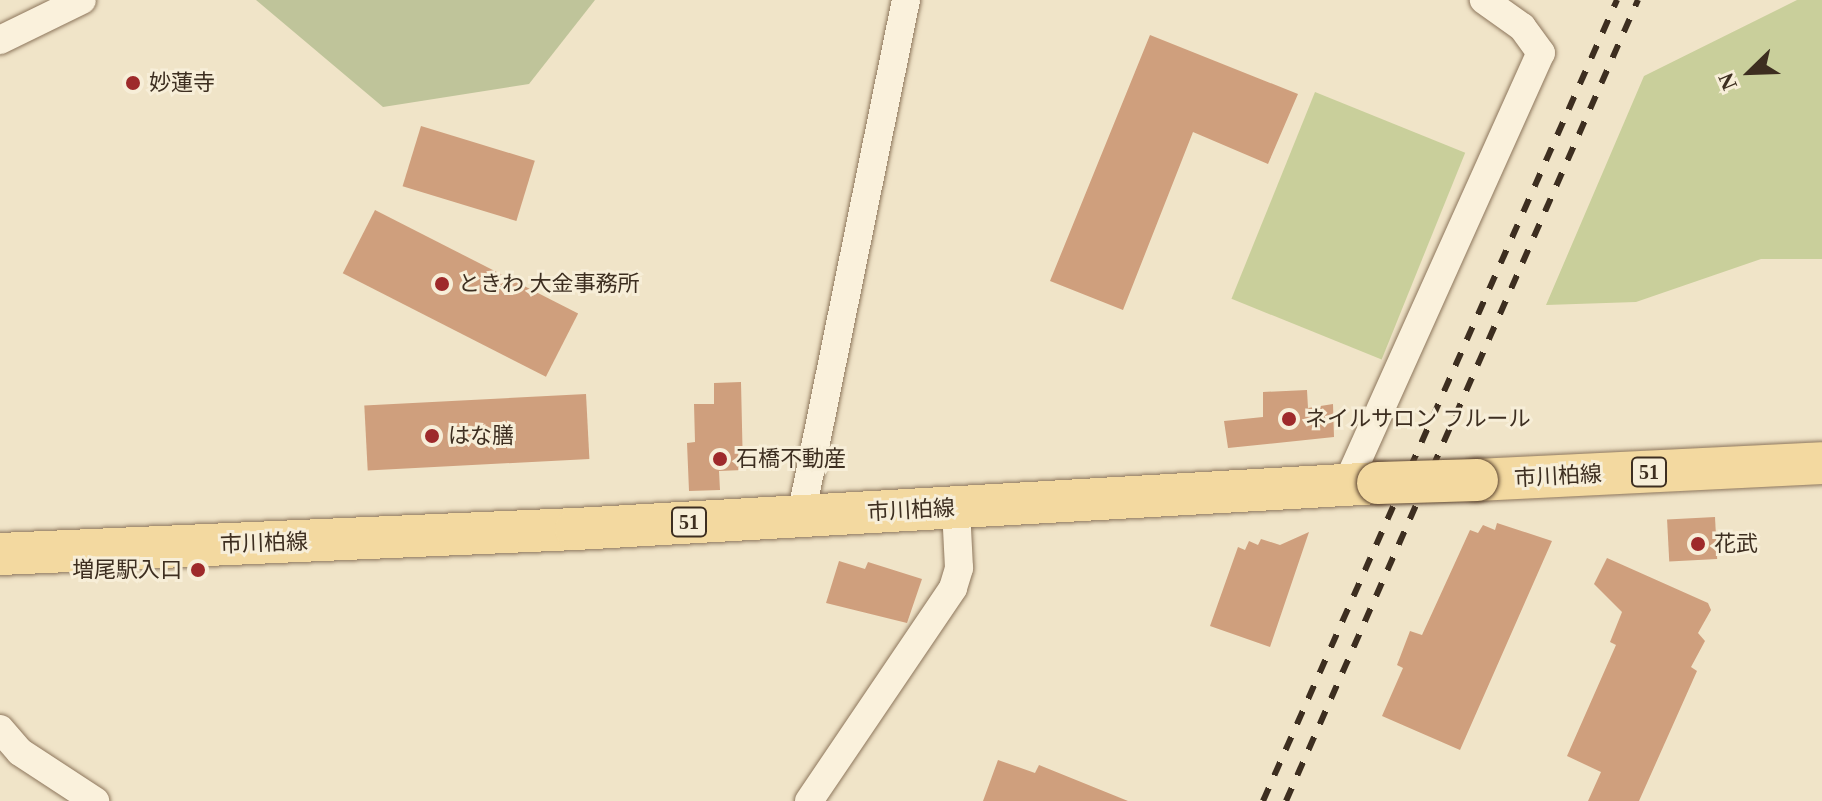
<!DOCTYPE html>
<html>
<head>
<meta charset="utf-8">
<style>
	body { margin:0 }
	#map { position:relative; width:1822px; height:801px; overflow:hidden; background:#f0e4c8; font-family:"Times New Roman","Noto Sans JP",serif }
	div>[style] { position:absolute }
	.green>* { inset:0; background:#c9cf9b; transform-origin:0 0 }
	.cemetery>* { inset:0; background:#bfc49a }
	.building>* { inset:0; background:#cf9f7d; transform-origin:0 0 }
	.roads { filter:drop-shadow(0 0 2px #8d765c) drop-shadow(0 0 2px #8d765c) }
	.minor>* { height:28px; margin:-14px; padding:0 14px; transform-origin:14px; border-radius:14px; background:#faf1dc }
	.primary>* { height:42px; margin:-21px; padding:0 21px; transform-origin:21px; border-radius:21px; background:#f3d9a0 }
	.rail>* { height:6px; margin-top:-3px; transform-origin:0; background:repeating-linear-gradient(90deg,#3d2e20 0 14px,transparent 0 28px) }
	.bridges { filter:drop-shadow(0 0 2px #5b4430) drop-shadow(0 0 2px #5b4430) }
	.primary-bridge>* { height:42px; margin:-21px; padding:0 21px; transform-origin:21px; border-radius:21px; background:#f3d9a0 }
	.dots>* { width:22px; height:22px; translate:-50% -50%; box-sizing:border-box; border:4px solid #f7eed8; border-radius:50% }
	span { translate:-50% -50%; white-space:nowrap; text-align:center; line-height:1.15; -webkit-text-stroke:6px #f7eed8; paint-order:stroke }
	.shield-label span { padding:2px 6px; background:#f7eed8; border:2px solid; border-radius:6px; -webkit-text-stroke-width:0 }
	.shield-label { font-size:20px; color:#3d2e20; font-weight:700 }
	.poi-label { font-size:22px; color:#3d2e20 }
	.left { translate:0 -50%; text-align:left }
	.right { translate:-100% -50%; text-align:right }
	.street-label { font-size:22px; color:#3d2e20 }
	.north { position:absolute; left:1710px; top:32px; width:80px; height:80px; -webkit-text-stroke:6px #f7eed8; paint-order:stroke; rotate:247deg; font-size:22px; font-weight:700; line-height:32px; text-align:center; color:#3d2e20 }
	.north::after { content:''; display:block; margin:auto; width:28px; height:36px; background:#3d2e20; clip-path:polygon(50% 0,100% 100%,50% 72%,0 100%) }
</style>
</head>
<body>
<div id="map">
	<div class="green">
		<div style="clip-path:polygon(1797px 0,1822px 0,1822px 259px,1761px 259px,1636px 302px,1546px 305px,1644px 76px)"></div>
		<div style="left:1315px;top:92px;width:162px;height:223px;rotate:22deg"></div>
	</div>
	<div class="cemetery">
		<div style="clip-path:polygon(256px 0,595px 0,529px 84px,383px 107px)"></div>
	</div>
	<div class="building">
		<div style="clip-path:polygon(1150px 35px,1298px 94px,1268px 164px,1193px 132px,1123px 310px,1050px 281px)"></div>
		<div style="left:421px;top:126px;width:119px;height:63px;rotate:17deg"></div>
		<div style="left:375px;top:210px;width:228px;height:71px;rotate:27deg"></div>
		<div style="clip-path:polygon(741px 382px,743px 470px,719px 471px,720px 490px,689px 491px,687px 443px,695px 442px,694px 404px,714px 404px,714px 383px)"></div>
		<div style="clip-path:polygon(1307px 390px,1308px 408px,1333px 404px,1334px 437px,1228px 448px,1224px 421px,1263px 417px,1263px 392px)"></div>
		<div style="left:586px;top:394px;width:65px;height:222px;rotate:87deg"></div>
		<div style="left:1715px;top:517px;width:42px;height:48px;rotate:87deg"></div>
		<div style="clip-path:polygon(1497px 523px,1552px 541px,1460px 750px,1382px 716px,1403px 668px,1397px 665px,1410px 631px,1422px 635px,1470px 530px,1478px 533px,1483px 525px,1495px 530px)"></div>
		<div style="clip-path:polygon(1309px 532px,1270px 647px,1210px 626px,1238px 547px,1245px 550px,1249px 541px,1258px 545px,1261px 539px,1280px 545px)"></div>
		<div style="clip-path:polygon(1607px 558px,1708px 603px,1711px 610px,1698px 633px,1705px 641px,1691px 667px,1697px 671px,1639px 801px,1588px 801px,1601px 772px,1567px 756px,1616px 645px,1610px 642px,1622px 612px,1594px 584px)"></div>
		<div style="clip-path:polygon(839px 561px,865px 569px,868px 562px,922px 579px,907px 623px,826px 603px)"></div>
		<div style="clip-path:polygon(998px 760px,1035px 773px,1039px 765px,1128px 801px,983px 801px)"></div>
	</div>
	<div class="roads">
		<div class="minor">
			<div style="left:0;top:40px;width:91px;rotate:-26deg"></div>
			<div style="left:1346px;top:486px;width:475px;rotate:-65.8deg"></div>
			<div style="left:1541px;top:53px;width:32px;rotate:-126deg"></div>
			<div style="left:1522px;top:27px;width:47px;rotate:-144.6deg"></div>
			<div style="left:801px;top:516px;width:527px;rotate:-78.5deg"></div>
			<div style="left:0;top:729px;width:30px;rotate:49deg"></div>
			<div style="left:20px;top:752px;width:90px;rotate:33.2deg"></div>
			<div style="left:809px;top:801px;width:257px;rotate:-55.9deg"></div>
			<div style="left:953px;top:588px;width:21px;rotate:-73deg"></div>
			<div style="left:959px;top:568px;width:60px;rotate:-92.9deg"></div>
		</div>
		<div class="primary">
			<div style="left:1477px;top:480px;width:345px;rotate:-2.8deg"></div>
			<div style="left:0;top:554px;width:577px;rotate:-2.49deg"></div>
			<div style="left:576px;top:529px;width:803px;rotate:-3.28deg"></div>
		</div>
	</div>
	<div class="rail">
		<div style="left:1263px;top:801px;width:876px;rotate:-66.16deg"></div>
		<div style="left:1286px;top:801px;width:875px;rotate:-66.28deg"></div>
	</div>
	<div class="bridges">
		<div class="primary-bridge">
			<div style="left:1378px;top:483px;width:99px;rotate:-1.7deg"></div>
		</div>
	</div>
	<div class="dots">
		<div style="left:133px;top:83px;background:#9e2a2b"></div>
		<div style="left:442px;top:284px;background:#9e2a2b"></div>
		<div style="left:1289px;top:419px;background:#9e2a2b"></div>
		<div style="left:432px;top:436px;background:#9e2a2b"></div>
		<div style="left:720px;top:459px;background:#9e2a2b"></div>
		<div style="left:1698px;top:544px;background:#9e2a2b"></div>
		<div style="left:198px;top:570px;background:#9e2a2b"></div>
	</div>
	<div class="shield-label">
		<span style="left:1649px;top:472px">51</span>
		<span style="left:689px;top:522px">51</span>
	</div>
	<div class="poi-label">
		<span class="left" style="left:149px;top:83px">妙蓮寺</span>
		<span class="left" style="left:458px;top:284px">ときわ 大金事務所</span>
		<span class="left" style="left:1305px;top:419px">ネイルサロン フルール</span>
		<span class="left" style="left:448px;top:436px">はな膳</span>
		<span class="left" style="left:736px;top:459px">石橋不動産</span>
		<span class="left" style="left:1714px;top:544px">花武</span>
		<span class="right" style="left:182px;top:570px">増尾駅入口</span>
	</div>
	<div class="street-label">
		<span style="left:1558px;top:476px;rotate:-3deg">市川柏線</span>
		<span style="left:911px;top:510px;rotate:-3deg">市川柏線</span>
		<span style="left:264px;top:543px;rotate:-2deg">市川柏線</span>
	</div>
	<div class="north">N</div>
</div>
</body>
</html>
